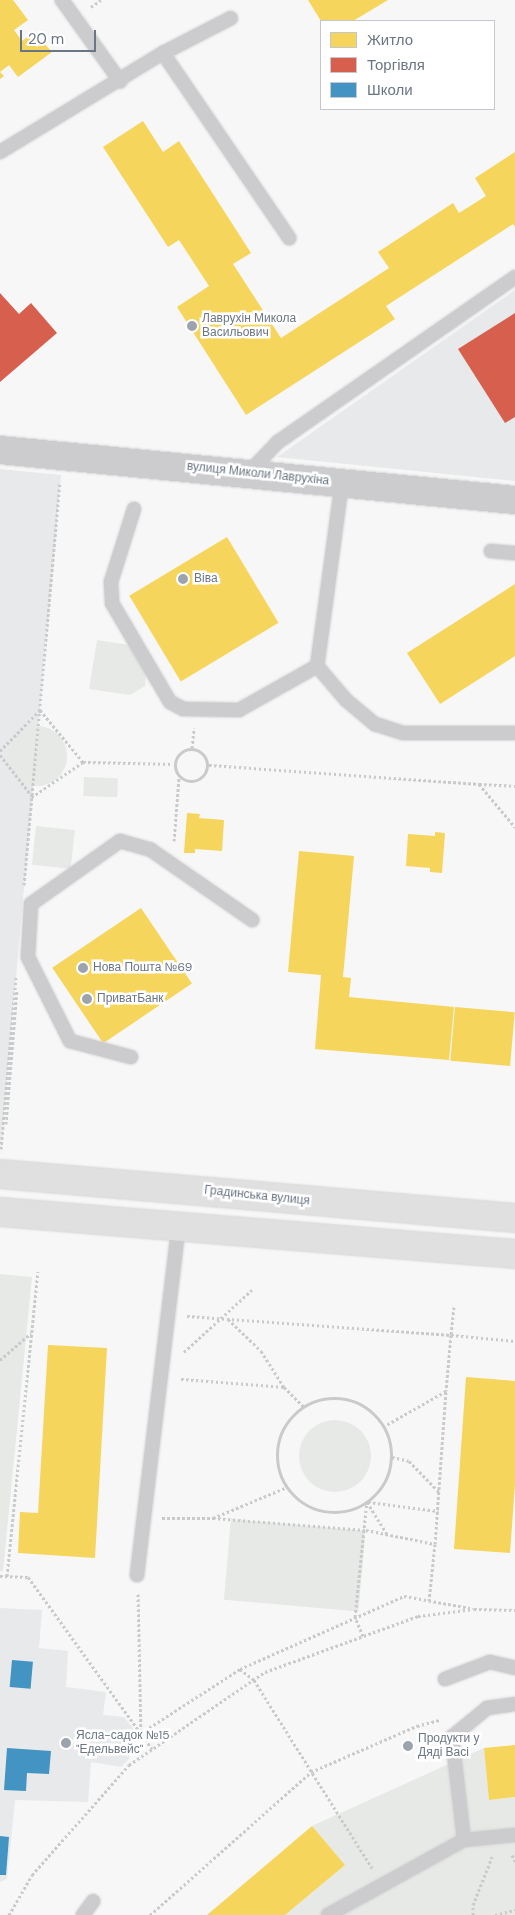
<!DOCTYPE html>
<html>
<head>
<meta charset="utf-8">
<style>
	body { margin:0 }
	#map { position:relative; width:515px; height:1915px; overflow:hidden; background:#f7f7f7; font-family:"DM Sans",sans-serif }
	div>[style] { position:absolute }
	.built>* { inset:0; background:#e7e9ea }
	.green>* { inset:0; background:#e6e9e5; transform-origin:0 0 }
	.round { border-radius:50% }
	.homes>* { inset:0; background:#f6d55c; transform-origin:0 0 }
	.shops>* { inset:0; background:#d6604d }
	.schools>* { inset:0; background:#4393c3; transform-origin:0 0 }
	.path>* { height:3px; margin-top:-1.5px; transform-origin:0; background:repeating-linear-gradient(90deg,#c9cacb 0 2.5px,transparent 0 5px) }
	.path>.ring { margin:-1.5px; padding:0; box-sizing:content-box; background:none; border:3px solid #c9cacb; border-radius:50% }
	.roads { filter:drop-shadow(0 0 1px #d3d4d5) drop-shadow(0 0 1px #d3d4d5) }
	.lane>* { height:14px; margin:-7px; padding:0 7px; transform-origin:7px; border-radius:7px; background:#ccccce }
	.street>* { height:28px; margin:-14px; padding:0 14px; transform-origin:14px; border-radius:14px; background:#ccccce }
	.secondary>* { height:28px; margin:-14px; padding:0 14px; transform-origin:14px; border-radius:14px; background:#e0e0e1 }
	.dots>* { width:14px; height:14px; translate:-50% -50%; box-sizing:border-box; border:2px solid #fff; border-radius:50% }
	span { translate:-50% -50%; white-space:nowrap; text-align:center; line-height:1.15; -webkit-text-stroke:5px #fff; paint-order:stroke }
	.poi-label { font-size:12px; color:#6b7684 }
	.left { translate:0 -50%; text-align:left }
	.street-label { font-size:12px; color:#6b7684 }
	.legend { position:absolute; left:320px; top:20px; width:175px; height:90px; box-sizing:border-box; background:#fff; border:1px solid #c4c8ce; margin:0; padding:6px 9px; list-style:none; font-size:15px; color:#6b7684 }
	.legend li { display:flex; align-items:center; gap:10px; height:25px }
	.legend b { width:25px; border:1px solid #c4c8ce }
	.scale { position:absolute; left:20px; top:30px; width:76px; height:22px; box-sizing:border-box; border:2px solid #6b7684; border-top:0; padding-left:6px; font-size:15px; line-height:18px; white-space:nowrap; color:#6b7684; -webkit-text-stroke:4px #fff; paint-order:stroke }
</style>
</head>
<body>
<div id="map">
	<div class="built">
		<div style="clip-path:polygon(515px 290px,515px 481px,277px 457px)"></div>
		<div style="clip-path:polygon(0 469px,61px 475px,0 1156px)"></div>
		<div style="clip-path:polygon(0 1608px,42px 1610px,39px 1648px,68px 1651px,66px 1687px,106px 1692px,103px 1715px,124px 1717px,133px 1728px,129px 1759px,121px 1767px,91px 1762px,88px 1802px,15px 1800px,7px 1879px,0 1882px)"></div>
	</div>
	<div class="green">
		<div style="clip-path:polygon(97px 640px,135px 646px,146px 668px,145px 686px,130px 695px,89px 689px)"></div>
		<div class="round" style="left:7px;top:726px;width:60px;height:60px"></div>
		<div style="left:84px;top:777px;width:34px;height:19px;rotate:2deg"></div>
		<div style="left:36px;top:826px;width:39px;height:39px;rotate:6deg"></div>
		<div style="clip-path:polygon(0 1274px,32px 1277px,3px 1571px,0 1571px)"></div>
		<div class="round" style="left:299px;top:1420px;width:72px;height:72px"></div>
		<div style="left:231px;top:1519px;width:135px;height:81px;rotate:5deg"></div>
		<div style="clip-path:polygon(484px 1748px,489px 1800px,515px 1797px,515px 1915px,285px 1915px,345px 1865px,312px 1826px)"></div>
	</div>
	<div class="homes">
		<div style="clip-path:polygon(0 0,13px 0,28px 20px,14px 30px,22px 41px,29px 36px,37px 47px,43px 42px,52px 52px,18px 77px,9px 65px,0 72px,4px 76px,0 79px)"></div>
		<div style="clip-path:polygon(308px 0,388px 0,353px 21px,321px 21px)"></div>
		<div style="clip-path:polygon(143px 121px,163px 152px,179px 141px,251px 253px,233px 264px,281px 338px,389px 268px,378px 252px,453px 203px,459px 213px,486px 196px,475px 178px,515px 152px,515px 227px,513px 224px,386px 306px,395px 319px,246px 415px,177px 307px,209px 286px,179px 240px,168px 247px,103px 147px)"></div>
		<div style="left:227px;top:537px;width:100px;height:114px;rotate:59deg"></div>
		<div style="clip-path:polygon(515px 584px,515px 656px,440px 704px,407px 653px)"></div>
		<div style="clip-path:polygon(187px 813px,200px 814px,199px 818px,224px 820px,222px 851px,195px 849px,195px 853px,184px 853px)"></div>
		<div style="clip-path:polygon(435px 832px,445px 833px,442px 873px,430px 872px,430px 868px,406px 866px,408px 834px,435px 836px)"></div>
		<div style="clip-path:polygon(299px 851px,354px 856px,343px 977px,351px 978px,349px 997px,454px 1007px,449px 1060px,315px 1049px,321px 975px,288px 972px)"></div>
		<div style="left:141px;top:908px;width:91px;height:107px;rotate:56deg"></div>
		<div style="left:455px;top:1007px;width:60px;height:54px;rotate:5deg"></div>
		<div style="clip-path:polygon(48px 1345px,107px 1348px,95px 1558px,18px 1553px,20px 1512px,38px 1513px)"></div>
		<div style="clip-path:polygon(466px 1377px,515px 1381px,515px 1484px,510px 1553px,454px 1549px)"></div>
		<div style="clip-path:polygon(515px 1745px,515px 1797px,489px 1800px,484px 1748px)"></div>
		<div style="clip-path:polygon(312px 1826px,345px 1865px,285px 1915px,207px 1915px)"></div>
	</div>
	<div class="shops">
		<div style="clip-path:polygon(0 293px,19px 314px,31px 303px,57px 333px,0 382px)"></div>
		<div style="clip-path:polygon(515px 313px,515px 417px,505px 423px,458px 349px)"></div>
	</div>
	<div class="schools">
		<div style="left:12px;top:1660px;width:21px;height:27px;rotate:5deg"></div>
		<div style="clip-path:polygon(7px 1748px,51px 1751px,49px 1774px,27px 1773px,26px 1791px,4px 1790px)"></div>
		<div style="clip-path:polygon(0 1836px,9px 1837px,6px 1875px,0 1875px)"></div>
	</div>
	<div class="path">
		<div style="left:91px;top:7px;width:12px;rotate:-35deg"></div>
		<div style="left:192px;top:748px;width:20px;rotate:-84deg"></div>
		<div class="ring" style="left:175px;top:749px;width:29px;height:29px"></div>
		<div style="left:0;top:751px;width:57px;rotate:-45.7deg"></div>
		<div style="left:40px;top:710px;width:67px;rotate:50.4deg"></div>
		<div style="left:83px;top:762px;width:62px;rotate:145.5deg"></div>
		<div style="left:0;top:755px;width:52px;rotate:52deg"></div>
		<div style="left:83px;top:762px;width:90px;rotate:1.3deg"></div>
		<div style="left:209px;top:765px;width:271px;rotate:4deg"></div>
		<div style="left:479px;top:784px;width:56px;rotate:50.1deg"></div>
		<div style="left:479px;top:784px;width:36px;rotate:3deg"></div>
		<div style="left:174px;top:841px;width:64px;rotate:-85.5deg"></div>
		<div style="left:24px;top:885px;width:404px;rotate:-84.9deg"></div>
		<div style="left:6px;top:1124px;width:133px;rotate:-85.3deg"></div>
		<div style="left:1px;top:1149px;width:172px;rotate:-85deg"></div>
		<div style="left:454px;top:1307px;width:28px;rotate:96deg"></div>
		<div style="left:451px;top:1335px;width:64px;rotate:5.4deg"></div>
		<div style="left:187px;top:1316px;width:265px;rotate:4.1deg"></div>
		<div style="left:451px;top:1335px;width:56px;rotate:95.1deg"></div>
		<div style="left:446px;top:1391px;width:73px;rotate:150.3deg"></div>
		<div style="left:228px;top:1319px;width:46px;rotate:44.1deg"></div>
		<div style="left:261px;top:1351px;width:43px;rotate:57.4deg"></div>
		<div style="left:184px;top:1352px;width:92px;rotate:-42.4deg"></div>
		<div style="left:0;top:1360px;width:41px;rotate:-41.1deg"></div>
		<div style="left:181px;top:1379px;width:103px;rotate:4.4deg"></div>
		<div style="left:284px;top:1387px;width:28px;rotate:45deg"></div>
		<div class="ring" style="left:277px;top:1398px;width:111px;height:111px"></div>
		<div style="left:392px;top:1457px;width:17px;rotate:13deg"></div>
		<div style="left:409px;top:1461px;width:43px;rotate:45.9deg"></div>
		<div style="left:367px;top:1502px;width:38px;rotate:58deg"></div>
		<div style="left:368px;top:1502px;width:71px;rotate:7.3deg"></div>
		<div style="left:162px;top:1518px;width:51px"></div>
		<div style="left:213px;top:1518px;width:153px;rotate:4.5deg"></div>
		<div style="left:366px;top:1530px;width:70px;rotate:11.5deg"></div>
		<div style="left:435px;top:1544px;width:57px;rotate:96deg"></div>
		<div style="left:213px;top:1518px;width:80px;rotate:-22.7deg"></div>
		<div style="left:435px;top:1544px;width:152px;rotate:-85.9deg"></div>
		<div style="left:0;top:1576px;width:28px;rotate:2deg"></div>
		<div style="left:28px;top:1577px;width:212px;rotate:54.2deg"></div>
		<div style="left:7px;top:1576px;width:306px;rotate:-84.2deg"></div>
		<div style="left:138px;top:1594px;width:139px;rotate:88.8deg"></div>
		<div style="left:363px;top:1636px;width:21px;rotate:-113deg"></div>
		<div style="left:355px;top:1617px;width:117px;rotate:-84.1deg"></div>
		<div style="left:240px;top:1669px;width:18px;rotate:38deg"></div>
		<div style="left:254px;top:1680px;width:222px;rotate:57.9deg"></div>
		<div style="left:141px;top:1733px;width:118px;rotate:-32.9deg"></div>
		<div style="left:240px;top:1669px;width:180px;rotate:-24deg"></div>
		<div style="left:404px;top:1596px;width:67px;rotate:10.3deg"></div>
		<div style="left:512px;top:1855px;width:7px;rotate:63deg"></div>
		<div style="left:9px;top:1915px;width:46px;rotate:-60.1deg"></div>
		<div style="left:32px;top:1875px;width:147px;rotate:-48.6deg"></div>
		<div style="left:129px;top:1765px;width:165px;rotate:-34.4deg"></div>
		<div style="left:265px;top:1672px;width:163px;rotate:-20.1deg"></div>
		<div style="left:418px;top:1616px;width:56px;rotate:-7.1deg"></div>
		<div style="left:474px;top:1609px;width:41px;rotate:1.4deg"></div>
		<div style="left:150px;top:1915px;width:215px;rotate:-41.6deg"></div>
		<div style="left:311px;top:1772px;width:116px;rotate:-23.5deg"></div>
		<div style="left:417px;top:1726px;width:24px;rotate:-15deg"></div>
		<div style="left:473px;top:1915px;width:10px;rotate:-90deg"></div>
		<div style="left:473px;top:1905px;width:52px;rotate:-68.4deg"></div>
		<div style="left:495px;top:1915px;width:21px;rotate:-14deg"></div>
	</div>
	<div class="roads">
		<div class="lane">
			<div style="left:62px;top:0;width:100px;rotate:54.4deg"></div>
			<div style="left:163px;top:53px;width:224px;rotate:55.7deg"></div>
			<div style="left:0;top:152px;width:191px;rotate:-31.3deg"></div>
			<div style="left:163px;top:53px;width:76px;rotate:-27.2deg"></div>
			<div style="left:249px;top:472px;width:42px;rotate:-46deg"></div>
			<div style="left:278px;top:442px;width:289px;rotate:-34.8deg"></div>
			<div style="left:342px;top:482px;width:186px;rotate:97.7deg"></div>
			<div style="left:317px;top:666px;width:45px;rotate:49.5deg"></div>
			<div style="left:346px;top:700px;width:38px;rotate:40deg"></div>
			<div style="left:375px;top:724px;width:29px;rotate:18deg"></div>
			<div style="left:403px;top:733px;width:112px"></div>
			<div style="left:134px;top:509px;width:77px;rotate:107.5deg"></div>
			<div style="left:111px;top:582px;width:21px;rotate:87deg"></div>
			<div style="left:112px;top:603px;width:115px;rotate:59.6deg"></div>
			<div style="left:170px;top:702px;width:15px;rotate:28deg"></div>
			<div style="left:183px;top:709px;width:56px;rotate:1deg"></div>
			<div style="left:239px;top:710px;width:90px;rotate:-29.4deg"></div>
			<div style="left:491px;top:551px;width:24px;rotate:5deg"></div>
			<div style="left:131px;top:1057px;width:63px;rotate:-165.3deg"></div>
			<div style="left:70px;top:1041px;width:94px;rotate:-116.6deg"></div>
			<div style="left:28px;top:957px;width:53px;rotate:-86.8deg"></div>
			<div style="left:31px;top:904px;width:109px;rotate:-35.3deg"></div>
			<div style="left:120px;top:841px;width:32px;rotate:16deg"></div>
			<div style="left:151px;top:850px;width:123px;rotate:34.7deg"></div>
			<div style="left:137px;top:1575px;width:353px;rotate:-83.2deg"></div>
			<div style="left:445px;top:1679px;width:48px;rotate:-20.7deg"></div>
			<div style="left:490px;top:1662px;width:26px;rotate:13deg"></div>
			<div style="left:464px;top:1840px;width:104px;rotate:-96.6deg"></div>
			<div style="left:452px;top:1737px;width:45px;rotate:-39.6deg"></div>
			<div style="left:487px;top:1708px;width:28px;rotate:-8deg"></div>
			<div style="left:83px;top:1915px;width:17px;rotate:-54deg"></div>
			<div style="left:328px;top:1915px;width:155px;rotate:-28.9deg"></div>
			<div style="left:464px;top:1840px;width:51px;rotate:-5.6deg"></div>
		</div>
		<div class="street">
			<div style="left:0;top:450px;width:517px;rotate:5.55deg"></div>
		</div>
		<div class="secondary">
			<div style="left:0;top:1174px;width:517px;rotate:4.88deg"></div>
			<div style="left:0;top:1212px;width:517px;rotate:4.66deg"></div>
		</div>
	</div>
	<div class="dots">
		<div style="left:192px;top:326px;background:#9ca3ac"></div>
		<div style="left:183px;top:579px;background:#9ca3ac"></div>
		<div style="left:83px;top:968px;background:#9ca3ac"></div>
		<div style="left:87px;top:999px;background:#9ca3ac"></div>
		<div style="left:66px;top:1743px;background:#9ca3ac"></div>
		<div style="left:408px;top:1746px;background:#9ca3ac"></div>
	</div>
	<div class="poi-label">
		<span class="left" style="left:202px;top:326px">Лаврухін Микола<br>Васильович</span>
		<span class="left" style="left:194px;top:579px">Віва</span>
		<span class="left" style="left:93px;top:968px">Нова Пошта №69</span>
		<span class="left" style="left:97px;top:999px">ПриватБанк</span>
		<span class="left" style="left:76px;top:1743px">Ясла-садок №15<br>"Едельвейс"</span>
		<span class="left" style="left:418px;top:1746px">Продукти у<br>Дяді Васі</span>
	</div>
	<div class="street-label">
		<span style="left:258px;top:474px;rotate:6deg">вулиця Миколи Лаврухіна</span>
		<span style="left:257px;top:1196px;rotate:6deg">Градинська вулиця</span>
	</div>
	<ul class="legend">
	<li><b style="height:14px;background:#f6d55c"></b>Житло</li>
	<li><b style="height:14px;background:#d6604d"></b>Торгівля</li>
	<li><b style="height:14px;background:#4393c3"></b>Школи</li>
	</ul>
	<div class="scale">20 m</div>
</div>
</body>
</html>
